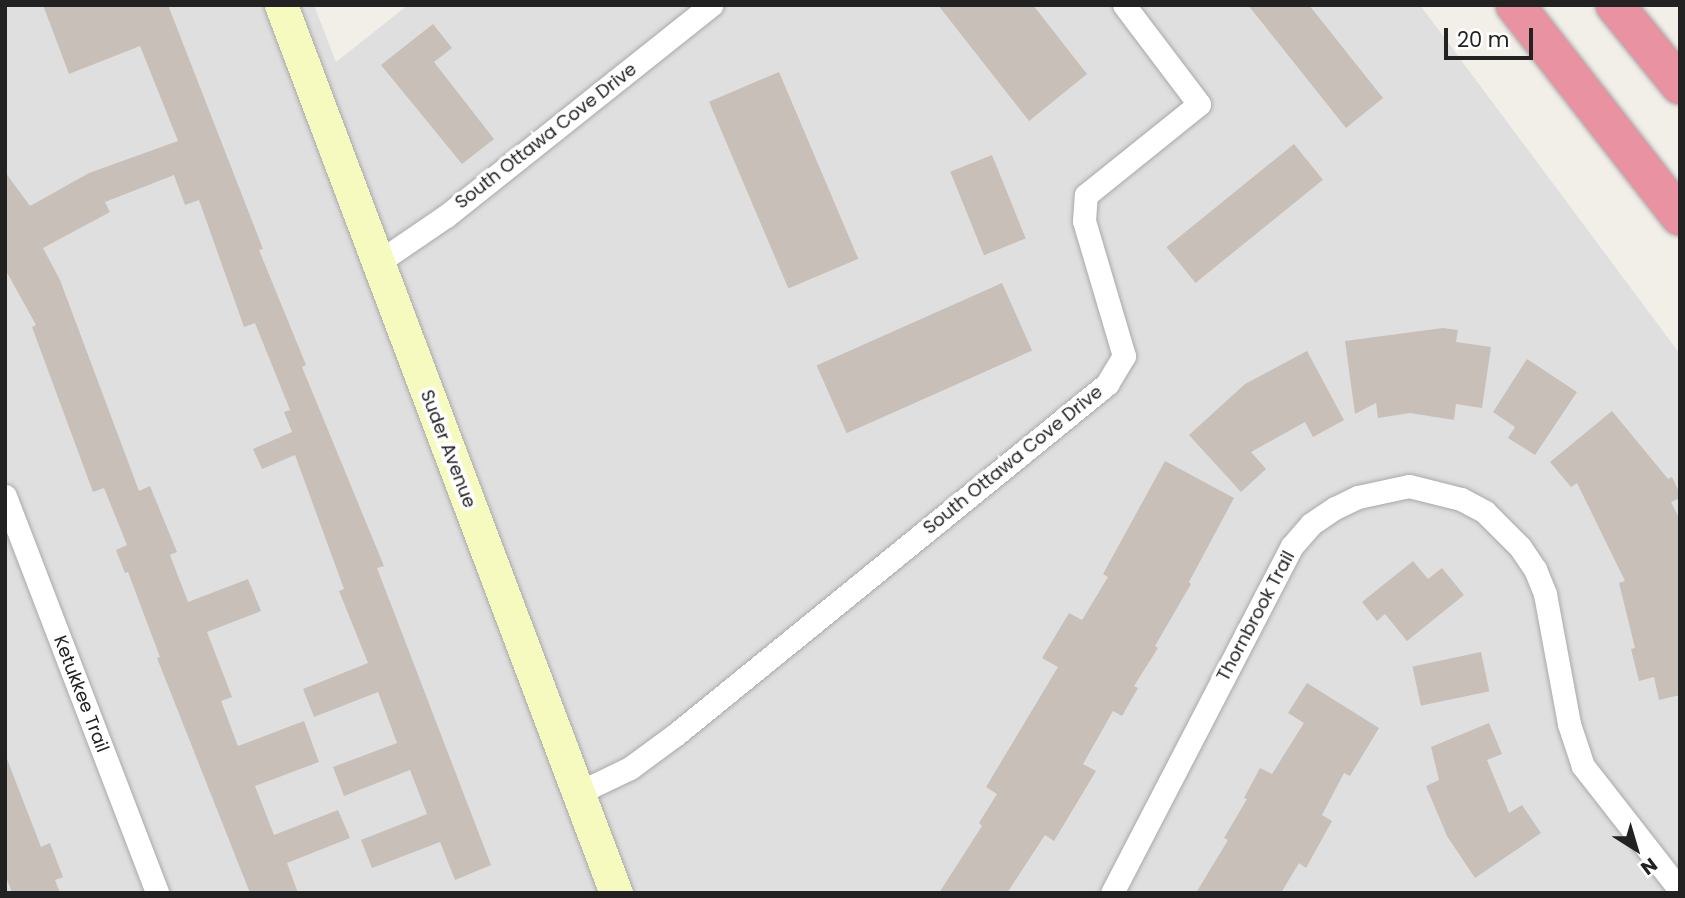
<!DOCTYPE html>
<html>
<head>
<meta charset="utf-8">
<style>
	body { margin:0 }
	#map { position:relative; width:1685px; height:898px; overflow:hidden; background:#f2efe9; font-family:Poppins,sans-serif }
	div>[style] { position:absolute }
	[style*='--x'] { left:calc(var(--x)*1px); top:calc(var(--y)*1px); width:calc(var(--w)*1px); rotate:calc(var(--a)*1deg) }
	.residential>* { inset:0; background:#e0dfdf }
	.building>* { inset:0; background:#c7bfb8; transform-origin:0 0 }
	.roads { filter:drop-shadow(0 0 2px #a9a9a9) drop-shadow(0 0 2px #a9a9a9) }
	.street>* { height:23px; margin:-11.5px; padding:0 11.5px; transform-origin:11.5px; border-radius:11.5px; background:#fff }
	.secondary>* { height:33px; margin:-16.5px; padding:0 16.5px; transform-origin:16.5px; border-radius:16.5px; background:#f7fabf }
	.highway>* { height:38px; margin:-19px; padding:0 19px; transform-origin:19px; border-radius:19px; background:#e892a2 }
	span { translate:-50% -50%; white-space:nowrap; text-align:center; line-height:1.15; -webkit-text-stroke:7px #fff; paint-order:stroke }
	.street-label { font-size:18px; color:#222 }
	.frame { position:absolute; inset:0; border:7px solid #222; pointer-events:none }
	.north { position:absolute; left:1601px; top:814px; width:70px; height:70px; -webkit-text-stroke:5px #fff; paint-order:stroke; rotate:143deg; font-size:19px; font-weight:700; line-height:28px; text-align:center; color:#222 }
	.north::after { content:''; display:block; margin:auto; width:24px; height:32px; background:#222; clip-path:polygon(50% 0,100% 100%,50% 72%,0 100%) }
	.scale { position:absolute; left:1444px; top:28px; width:89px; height:32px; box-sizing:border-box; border:4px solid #222; border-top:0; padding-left:9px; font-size:21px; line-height:24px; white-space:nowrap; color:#222; -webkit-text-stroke:5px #fff; paint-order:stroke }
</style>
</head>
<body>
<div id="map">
	<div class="residential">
		<div style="clip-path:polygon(5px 5px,314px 5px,336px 62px,408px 5px,1420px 5px,1680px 354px,1680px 893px,5px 893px)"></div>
	</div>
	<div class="building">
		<div style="clip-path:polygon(43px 5px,168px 5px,263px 249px,259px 250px,306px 365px,302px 367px,384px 566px,377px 568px,491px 865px,455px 880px,440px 842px,372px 868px,361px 840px,427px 814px,410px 770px,344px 796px,333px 767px,397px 743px,378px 692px,314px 717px,303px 689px,368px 663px,339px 591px,344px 589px,295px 455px,262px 469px,253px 449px,292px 432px,284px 412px,290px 410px,255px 323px,244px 327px,199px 200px,185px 205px,174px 175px,105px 202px,110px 212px,43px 248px,60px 280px,139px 491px,150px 486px,177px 552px,170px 555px,188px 602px,248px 579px,261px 611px,207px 632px,232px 697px,221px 701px,238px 746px,304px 721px,319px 762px,255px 786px,274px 835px,338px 810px,350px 838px,287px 863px,298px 893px,250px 893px,157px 658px,160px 657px,128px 572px,125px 573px,116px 550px,127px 545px,104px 488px,93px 492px,32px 327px,36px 325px,5px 269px,5px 172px,30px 206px,89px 173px,178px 141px,140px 46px,69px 74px)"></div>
		<div style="clip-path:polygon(938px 5px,1033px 5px,1087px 74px,1029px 121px)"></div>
		<div style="clip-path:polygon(1248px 5px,1309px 5px,1383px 98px,1346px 128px)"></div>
		<div style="clip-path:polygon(433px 24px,452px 48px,434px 62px,494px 139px,462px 164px,381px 65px)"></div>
		<div style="left:779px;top:72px;width:203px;height:76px;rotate:67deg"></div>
		<div style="left:1294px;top:144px;width:46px;height:164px;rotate:51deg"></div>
		<div style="left:992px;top:155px;width:90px;height:45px;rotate:68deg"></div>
		<div style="left:1002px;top:283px;width:74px;height:203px;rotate:66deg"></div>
		<div style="clip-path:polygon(1443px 328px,1458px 330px,1456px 342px,1491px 347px,1482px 408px,1456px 404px,1454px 420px,1410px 413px,1378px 418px,1376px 403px,1355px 414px,1345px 341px)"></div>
		<div style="clip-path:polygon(1307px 351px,1344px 420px,1313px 437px,1305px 422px,1251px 452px,1266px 469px,1241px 492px,1189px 435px,1245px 384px)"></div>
		<div style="clip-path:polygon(1527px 359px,1577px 392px,1535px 455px,1508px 438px,1515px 427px,1493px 412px)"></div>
		<div style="clip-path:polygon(1612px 411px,1668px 479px,1672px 477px,1680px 494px,1680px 498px,1671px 502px,1680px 520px,1680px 695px,1659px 700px,1654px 677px,1639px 681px,1631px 649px,1635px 648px,1619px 583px,1625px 581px,1577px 483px,1571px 487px,1550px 462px)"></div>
		<div style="clip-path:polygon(1165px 461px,1234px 498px,1189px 582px,1191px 584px,1155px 646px,1158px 648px,1134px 686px,1138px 688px,1122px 716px,1113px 711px,1083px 764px,1096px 771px,1054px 841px,1045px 835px,1007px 893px,939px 893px,982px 826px,979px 823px,997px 794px,986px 787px,1058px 667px,1042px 658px,1069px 613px,1082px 620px,1108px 577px,1103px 574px)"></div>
		<div style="clip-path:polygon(1413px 561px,1428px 579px,1442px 568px,1464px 595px,1407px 641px,1385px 614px,1377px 621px,1362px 602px)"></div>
		<div style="left:1481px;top:652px;width:40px;height:70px;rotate:78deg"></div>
		<div style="clip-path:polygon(1307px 683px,1379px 728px,1350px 776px,1344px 773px,1322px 815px,1332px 821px,1306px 868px,1299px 863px,1281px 893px,1196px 893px,1228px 840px,1224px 838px,1247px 799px,1244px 798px,1260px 768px,1272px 774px,1304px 723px,1288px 713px)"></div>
		<div style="clip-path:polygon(1489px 723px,1502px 754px,1487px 760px,1509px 813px,1522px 805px,1541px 833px,1475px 878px,1447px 836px,1426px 786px,1439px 780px,1431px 747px)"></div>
		<div style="clip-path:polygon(7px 759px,41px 847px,50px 843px,63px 877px,55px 880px,60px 893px,12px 893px,5px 874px)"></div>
	</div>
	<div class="roads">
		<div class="street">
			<div style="--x:377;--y:263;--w:83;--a:-34.3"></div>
			<div style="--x:446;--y:216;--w:339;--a:-38.5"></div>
			<div style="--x:5;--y:496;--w:425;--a:69"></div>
			<div style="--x:578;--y:793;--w:58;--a:-25.7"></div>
			<div style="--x:630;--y:768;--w:56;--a:-36.3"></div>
			<div style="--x:675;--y:735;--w:557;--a:-39.09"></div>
			<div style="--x:1107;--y:384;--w:33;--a:-59"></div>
			<div style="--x:1124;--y:356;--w:141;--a:-106.5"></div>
			<div style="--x:1084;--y:221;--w:26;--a:-86"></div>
			<div style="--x:1086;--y:195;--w:145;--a:-38.8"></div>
			<div style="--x:1199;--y:104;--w:124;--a:-127.1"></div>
			<div style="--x:1112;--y:893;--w:391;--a:-62.6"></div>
			<div style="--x:1292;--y:546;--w:29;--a:-49"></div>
			<div style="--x:1311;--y:524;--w:29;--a:-34"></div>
			<div style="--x:1335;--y:508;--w:25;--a:-26"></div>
			<div style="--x:1358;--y:497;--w:52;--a:-12.2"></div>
			<div style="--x:1409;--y:486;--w:54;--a:14"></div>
			<div style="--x:1461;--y:499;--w:27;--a:28"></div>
			<div style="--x:1485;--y:512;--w:49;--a:45"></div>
			<div style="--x:1520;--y:547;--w:27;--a:56"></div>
			<div style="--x:1535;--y:569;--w:27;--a:68"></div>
			<div style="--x:1545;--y:594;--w:132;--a:79.5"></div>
			<div style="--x:1569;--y:724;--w:44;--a:71.6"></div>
			<div style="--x:1583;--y:766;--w:157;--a:52"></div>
		</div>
		<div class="secondary">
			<div style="--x:281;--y:5;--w:949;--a:69.33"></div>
		</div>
		<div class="highway">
			<div style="--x:1515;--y:5;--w:268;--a:52"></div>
			<div style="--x:1615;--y:5;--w:103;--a:50.9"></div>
		</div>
	</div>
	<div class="street-label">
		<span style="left:546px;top:136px;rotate:-38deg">South Ottawa Cove Drive</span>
		<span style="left:448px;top:449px;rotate:69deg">Suder Avenue</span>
		<span style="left:1013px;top:460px;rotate:-39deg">South Ottawa Cove Drive</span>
		<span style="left:1256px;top:616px;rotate:-62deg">Thornbrook Trail</span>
		<span style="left:81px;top:694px;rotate:69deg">Ketukkee Trail</span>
	</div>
	<div class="frame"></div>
	<div class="north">N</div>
	<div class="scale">20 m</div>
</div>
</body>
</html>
